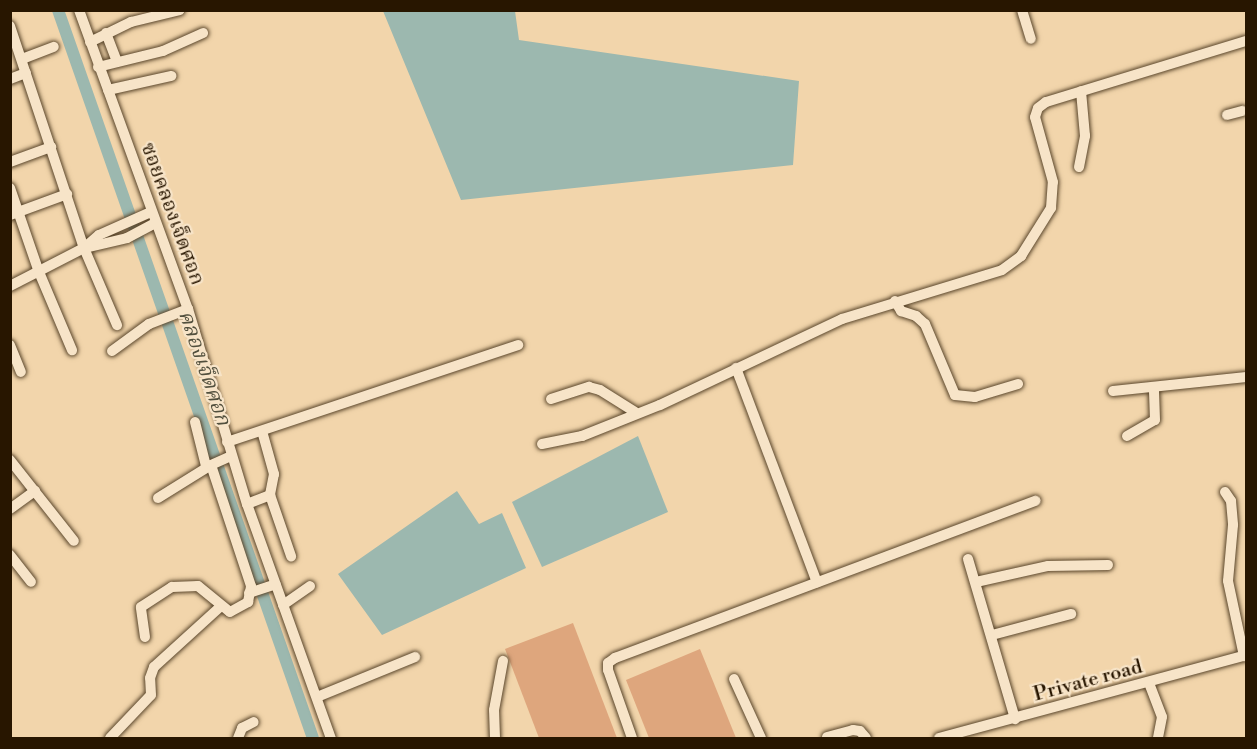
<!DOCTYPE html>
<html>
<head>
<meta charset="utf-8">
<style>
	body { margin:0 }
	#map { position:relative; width:1257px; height:749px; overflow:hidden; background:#f2d5ab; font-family:"Libre Bodoni","Noto Serif Thai",serif }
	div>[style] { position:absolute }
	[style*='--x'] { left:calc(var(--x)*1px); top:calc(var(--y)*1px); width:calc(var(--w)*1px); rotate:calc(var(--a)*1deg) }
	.water>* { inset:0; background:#9cb8af }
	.canal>* { height:12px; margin:-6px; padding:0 6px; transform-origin:6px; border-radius:6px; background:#9cb8af }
	.building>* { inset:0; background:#dea67d }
	.roads { filter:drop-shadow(0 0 2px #5a462b) drop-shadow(0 0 2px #5a462b) }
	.minor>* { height:10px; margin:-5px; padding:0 5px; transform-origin:5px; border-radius:5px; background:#f7e4c8 }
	span { translate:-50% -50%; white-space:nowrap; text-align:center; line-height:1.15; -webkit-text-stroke:4.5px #f7e4c8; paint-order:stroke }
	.street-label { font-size:20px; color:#281600 }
	.water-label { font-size:21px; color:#514f3d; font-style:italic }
	.frame { position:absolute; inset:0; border:12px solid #281600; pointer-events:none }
</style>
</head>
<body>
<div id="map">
	<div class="water">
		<div style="clip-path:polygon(383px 11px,515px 11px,519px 40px,799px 81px,793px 165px,461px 200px)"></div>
		<div style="clip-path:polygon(638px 436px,668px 512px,542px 567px,512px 502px)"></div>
		<div style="clip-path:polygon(457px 491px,479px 524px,502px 513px,526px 568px,382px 635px,338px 574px)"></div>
	</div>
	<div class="canal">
		<div style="--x:58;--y:10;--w:771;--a:70.7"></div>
	</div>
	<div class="building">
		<div style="clip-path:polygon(573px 623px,617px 738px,539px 738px,505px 649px)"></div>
		<div style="clip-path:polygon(700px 649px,736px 738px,649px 738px,626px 680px)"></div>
	</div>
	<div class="roads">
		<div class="minor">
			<div style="--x:79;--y:10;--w:318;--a:70"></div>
			<div style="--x:188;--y:309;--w:204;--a:73.2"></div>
			<div style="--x:247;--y:504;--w:249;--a:70.3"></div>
			<div style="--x:1022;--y:10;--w:30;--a:73"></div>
			<div style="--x:10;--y:26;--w:234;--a:71.6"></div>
			<div style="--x:84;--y:248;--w:84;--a:66.8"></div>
			<div style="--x:106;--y:33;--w:30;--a:69"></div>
			<div style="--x:90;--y:42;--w:46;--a:-26"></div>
			<div style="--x:131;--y:22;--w:50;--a:-13.8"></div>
			<div style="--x:22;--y:59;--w:34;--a:-21"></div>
			<div style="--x:98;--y:67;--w:67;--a:-13.8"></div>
			<div style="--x:163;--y:51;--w:44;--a:-24.2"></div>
			<div style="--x:10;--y:79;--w:17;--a:-21"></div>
			<div style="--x:108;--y:90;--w:65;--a:-12.5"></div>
			<div style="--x:1227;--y:115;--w:16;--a:-15"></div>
			<div style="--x:10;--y:162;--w:44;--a:-20.1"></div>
			<div style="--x:1079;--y:167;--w:32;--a:-79"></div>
			<div style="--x:1085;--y:136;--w:45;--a:-95.1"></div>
			<div style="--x:10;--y:188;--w:89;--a:71"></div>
			<div style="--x:39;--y:272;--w:85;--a:67.1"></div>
			<div style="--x:10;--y:215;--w:61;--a:-20.2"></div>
			<div style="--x:85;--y:248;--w:43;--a:-13.4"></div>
			<div style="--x:127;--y:238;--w:32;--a:-28"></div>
			<div style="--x:10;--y:286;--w:83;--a:-27.2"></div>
			<div style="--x:84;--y:248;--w:20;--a:-41"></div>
			<div style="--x:99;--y:235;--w:57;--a:-23.9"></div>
			<div style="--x:895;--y:301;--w:12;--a:59"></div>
			<div style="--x:901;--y:311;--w:16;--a:18"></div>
			<div style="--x:916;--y:316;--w:12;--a:42"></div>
			<div style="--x:925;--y:324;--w:77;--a:67.1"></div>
			<div style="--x:955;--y:395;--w:20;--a:6"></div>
			<div style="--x:975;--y:397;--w:45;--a:-16.8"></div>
			<div style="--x:10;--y:345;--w:29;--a:68"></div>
			<div style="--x:112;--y:351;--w:46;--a:-36.1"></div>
			<div style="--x:149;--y:324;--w:42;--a:-21"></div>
			<div style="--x:736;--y:368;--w:229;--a:69.3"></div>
			<div style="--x:1113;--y:391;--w:134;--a:-6"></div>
			<div style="--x:551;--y:399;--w:40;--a:-18"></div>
			<div style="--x:589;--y:387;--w:11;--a:15"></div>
			<div style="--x:600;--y:390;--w:41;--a:32.2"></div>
			<div style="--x:195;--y:422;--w:45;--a:76"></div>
			<div style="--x:262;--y:431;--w:45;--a:74.4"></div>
			<div style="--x:274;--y:474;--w:21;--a:101"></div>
			<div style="--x:1127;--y:436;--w:32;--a:-30"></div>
			<div style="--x:1155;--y:420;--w:32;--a:-92"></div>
			<div style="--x:227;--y:442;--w:307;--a:-18.4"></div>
			<div style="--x:542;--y:444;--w:41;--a:-11.3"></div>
			<div style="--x:582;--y:436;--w:84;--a:-21.7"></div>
			<div style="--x:660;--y:405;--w:201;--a:-25.3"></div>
			<div style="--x:842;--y:319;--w:167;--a:-17"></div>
			<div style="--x:1002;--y:270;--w:24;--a:-36"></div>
			<div style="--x:1021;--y:256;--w:57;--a:-58"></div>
			<div style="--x:1051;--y:208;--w:26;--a:-86"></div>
			<div style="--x:1053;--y:182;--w:67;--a:-105.5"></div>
			<div style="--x:1035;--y:117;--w:9;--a:-72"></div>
			<div style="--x:1038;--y:108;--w:10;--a:-37"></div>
			<div style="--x:1046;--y:102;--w:209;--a:-17"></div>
			<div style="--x:10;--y:460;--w:103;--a:51.7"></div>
			<div style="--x:1225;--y:492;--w:11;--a:56"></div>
			<div style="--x:1231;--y:501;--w:24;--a:85"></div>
			<div style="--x:1233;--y:525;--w:56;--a:95.1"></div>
			<div style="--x:1228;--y:581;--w:77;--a:78"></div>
			<div style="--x:158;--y:498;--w:62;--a:-31.9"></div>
			<div style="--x:247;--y:504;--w:25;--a:-21"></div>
			<div style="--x:270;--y:495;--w:65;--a:71"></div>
			<div style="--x:10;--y:509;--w:31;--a:-36"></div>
			<div style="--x:10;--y:555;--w:34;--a:52"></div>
			<div style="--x:968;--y:559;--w:167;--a:73.6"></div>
			<div style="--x:976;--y:582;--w:74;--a:-12.5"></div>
			<div style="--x:1048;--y:566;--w:60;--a:-1"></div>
			<div style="--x:249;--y:593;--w:28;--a:-18"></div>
			<div style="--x:283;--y:605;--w:33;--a:-35"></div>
			<div style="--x:992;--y:635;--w:82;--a:-14.9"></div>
			<div style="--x:145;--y:637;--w:30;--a:-98"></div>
			<div style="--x:141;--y:607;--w:37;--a:-33"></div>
			<div style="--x:172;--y:587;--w:26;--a:-2"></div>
			<div style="--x:198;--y:586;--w:41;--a:39.1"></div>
			<div style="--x:230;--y:612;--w:21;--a:-29"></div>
			<div style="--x:248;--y:602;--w:16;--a:-79"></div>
			<div style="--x:251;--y:586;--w:127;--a:-108.3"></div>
			<div style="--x:211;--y:465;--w:22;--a:-24"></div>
			<div style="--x:734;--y:679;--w:65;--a:65.4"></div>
			<div style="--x:1149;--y:683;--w:36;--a:69"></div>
			<div style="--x:1162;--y:717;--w:21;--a:101"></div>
			<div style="--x:317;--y:697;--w:106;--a:-22.2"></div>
			<div style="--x:827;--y:737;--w:27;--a:-15"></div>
			<div style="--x:853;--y:730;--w:7;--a:8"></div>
			<div style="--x:860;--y:731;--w:9;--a:49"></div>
			<div style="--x:110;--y:738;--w:59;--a:-46.4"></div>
			<div style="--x:151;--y:695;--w:17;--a:-93"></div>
			<div style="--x:150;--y:678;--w:12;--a:-70"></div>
			<div style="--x:154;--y:667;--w:89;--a:-42.3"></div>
			<div style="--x:238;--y:738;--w:11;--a:-68"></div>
			<div style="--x:242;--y:728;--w:13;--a:-27"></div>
			<div style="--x:495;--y:738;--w:28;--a:-92"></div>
			<div style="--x:494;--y:710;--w:50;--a:-79.6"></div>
			<div style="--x:632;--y:738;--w:72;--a:-109.4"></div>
			<div style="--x:608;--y:670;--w:7;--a:-90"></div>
			<div style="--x:608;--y:663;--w:9;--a:-36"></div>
			<div style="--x:615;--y:658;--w:449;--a:-20.5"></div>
			<div style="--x:939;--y:738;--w:318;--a:-15.1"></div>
		</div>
	</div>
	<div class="street-label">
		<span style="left:172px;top:214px;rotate:70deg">ซอยคลองเจ็ดศอก</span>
		<span style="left:1088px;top:681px;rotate:-15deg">Private road</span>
	</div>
	<div class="water-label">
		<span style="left:204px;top:368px;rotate:71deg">คลองเจ็ดศอก</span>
	</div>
	<div class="frame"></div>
</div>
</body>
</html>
